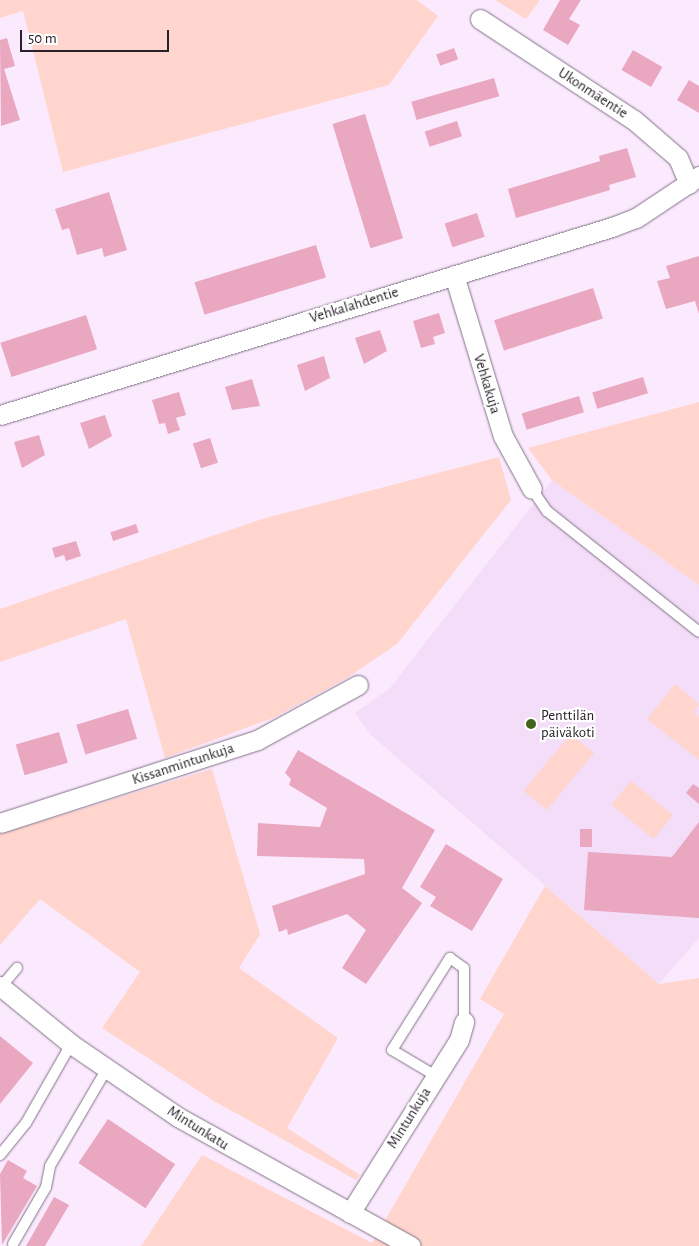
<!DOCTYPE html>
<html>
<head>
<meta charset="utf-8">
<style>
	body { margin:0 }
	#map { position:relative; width:699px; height:1246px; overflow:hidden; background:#fbeafe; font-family:"Alegreya Sans",sans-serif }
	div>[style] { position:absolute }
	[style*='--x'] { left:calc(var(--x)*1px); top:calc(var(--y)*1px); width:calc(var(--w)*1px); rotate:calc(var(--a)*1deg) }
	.built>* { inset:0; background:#f3ddf8 }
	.green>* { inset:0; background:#ffd5ce; transform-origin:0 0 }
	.building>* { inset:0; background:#e9a7c0; transform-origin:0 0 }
	.roads { filter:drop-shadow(0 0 1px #817385) drop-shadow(0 0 1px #817385) }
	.lane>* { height:10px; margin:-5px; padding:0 5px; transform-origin:5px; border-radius:5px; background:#fff }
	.street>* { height:19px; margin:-9.5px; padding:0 9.5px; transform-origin:9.5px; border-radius:9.5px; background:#fff }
	.dots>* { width:14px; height:14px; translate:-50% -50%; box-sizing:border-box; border:2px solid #fff; border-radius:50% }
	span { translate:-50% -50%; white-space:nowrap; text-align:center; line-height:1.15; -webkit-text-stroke:4.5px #fff; paint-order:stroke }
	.street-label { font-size:15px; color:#272128 }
	.poi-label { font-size:15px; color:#272128 }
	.left { translate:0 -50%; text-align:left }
	.scale { position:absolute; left:20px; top:30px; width:149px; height:22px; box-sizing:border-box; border:2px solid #272128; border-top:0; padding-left:6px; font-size:15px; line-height:18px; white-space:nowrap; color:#272128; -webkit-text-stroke:4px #fff; paint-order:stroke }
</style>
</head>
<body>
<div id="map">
	<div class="built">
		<div style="clip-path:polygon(552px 480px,699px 585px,699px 938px,659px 984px,371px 735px,355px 713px,390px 688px)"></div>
	</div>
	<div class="green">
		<div style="clip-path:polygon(0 0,417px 0,438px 16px,389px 85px,63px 172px,23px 11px,0 18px)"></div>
		<div style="clip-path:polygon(495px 0,540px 0,526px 19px)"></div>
		<div style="clip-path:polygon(699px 402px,699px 585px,552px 480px,528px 448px)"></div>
		<div style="clip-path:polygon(499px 457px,511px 500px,397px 644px,347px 678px,273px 718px,165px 758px,126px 619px,0 662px,0 609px,262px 519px)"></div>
		<div style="clip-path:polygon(675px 684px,699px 704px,694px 713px,699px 717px,699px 760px,647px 719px)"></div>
		<div style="left:571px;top:734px;width:30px;height:74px;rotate:40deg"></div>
		<div style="clip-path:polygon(212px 769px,260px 934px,239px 968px,338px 1038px,287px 1128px,360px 1175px,356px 1180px,214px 1101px,102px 1028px,140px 972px,40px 899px,0 945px,0 834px)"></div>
		<div style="left:631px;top:781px;width:54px;height:31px;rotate:39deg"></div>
		<div style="clip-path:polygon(545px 886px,659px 984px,699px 978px,699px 1246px,141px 1246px,202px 1155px,372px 1243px,504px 1014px,480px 999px)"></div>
	</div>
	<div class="building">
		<div style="clip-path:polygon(560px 0,581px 0,569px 19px,580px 25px,568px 45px,543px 30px)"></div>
		<div style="clip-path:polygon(7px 38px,15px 66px,4px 69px,20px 120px,1px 126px,0 40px)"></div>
		<div style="left:454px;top:48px;width:12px;height:19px;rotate:70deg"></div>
		<div style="left:633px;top:50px;width:34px;height:23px;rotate:30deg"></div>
		<div style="left:494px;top:78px;width:19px;height:86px;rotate:74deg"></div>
		<div style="clip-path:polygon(689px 80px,699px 86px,699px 113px,677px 100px)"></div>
		<div style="left:365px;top:114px;width:130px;height:34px;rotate:73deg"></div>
		<div style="left:457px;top:121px;width:16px;height:34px;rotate:72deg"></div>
		<div style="clip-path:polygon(627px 148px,636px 177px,609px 185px,610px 190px,516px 218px,508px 189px,600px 161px,599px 156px)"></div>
		<div style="clip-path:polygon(109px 192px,127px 250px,104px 257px,102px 248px,77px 255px,69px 228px,62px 230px,55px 209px)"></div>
		<div style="left:477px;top:213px;width:25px;height:34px;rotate:72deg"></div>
		<div style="left:316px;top:245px;width:34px;height:127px;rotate:73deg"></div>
		<div style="clip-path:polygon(699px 256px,699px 314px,695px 301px,666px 309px,657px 281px,670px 278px,666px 266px)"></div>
		<div style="left:593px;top:288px;width:32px;height:104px;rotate:72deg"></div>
		<div style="clip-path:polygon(439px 313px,445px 333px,433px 337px,435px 344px,421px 348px,413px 321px)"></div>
		<div style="left:86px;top:315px;width:36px;height:90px;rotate:72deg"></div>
		<div style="clip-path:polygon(380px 330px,387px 351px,364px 364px,355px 338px)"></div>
		<div style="clip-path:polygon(324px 356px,330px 378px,305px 391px,297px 365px)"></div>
		<div style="left:643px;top:377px;width:17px;height:53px;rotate:73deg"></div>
		<div style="clip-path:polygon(252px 379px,260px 406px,232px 410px,225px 387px)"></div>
		<div style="clip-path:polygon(179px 392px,186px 415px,176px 418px,180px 430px,168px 434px,165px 423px,159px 424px,152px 400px)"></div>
		<div style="left:579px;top:396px;width:17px;height:60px;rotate:73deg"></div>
		<div style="clip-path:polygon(105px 415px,112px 436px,89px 449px,80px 423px)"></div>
		<div style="clip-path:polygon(39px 435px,45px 455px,22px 468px,14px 442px)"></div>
		<div style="left:210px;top:438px;width:26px;height:18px;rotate:72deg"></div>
		<div style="left:136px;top:524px;width:9px;height:27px;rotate:72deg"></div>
		<div style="clip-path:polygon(76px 541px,81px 556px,66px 561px,64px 555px,55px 558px,52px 548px)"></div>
		<div style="left:128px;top:709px;width:31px;height:54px;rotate:73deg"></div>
		<div style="left:59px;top:732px;width:32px;height:45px;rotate:74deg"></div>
		<div style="clip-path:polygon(298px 750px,435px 830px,402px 888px,422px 903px,366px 984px,342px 968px,366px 930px,347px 914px,288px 935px,287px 929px,279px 932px,272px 906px,365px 874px,364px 859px,257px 856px,258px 823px,320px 827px,327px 808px,289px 785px,291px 779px,285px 773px)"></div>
		<div style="clip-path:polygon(693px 784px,699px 788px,699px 804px,686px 793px)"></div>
		<div style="clip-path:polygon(699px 822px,699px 918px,584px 910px,588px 852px,672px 857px)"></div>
		<div style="left:580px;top:829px;width:12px;height:18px"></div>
		<div style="clip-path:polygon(446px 844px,503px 879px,472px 931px,430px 906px,436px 897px,420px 887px)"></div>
		<div style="clip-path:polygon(0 1036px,33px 1063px,0 1104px)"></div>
		<div style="left:108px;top:1119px;width:81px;height:53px;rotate:34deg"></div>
		<div style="clip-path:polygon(8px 1160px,27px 1171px,23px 1178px,37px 1186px,2px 1245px,0 1174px)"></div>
		<div style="clip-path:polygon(54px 1197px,69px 1205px,45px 1246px,26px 1246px)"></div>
	</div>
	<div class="roads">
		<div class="lane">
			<div style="--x:532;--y:489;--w:27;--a:56"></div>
			<div style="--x:547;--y:511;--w:194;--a:38.5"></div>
			<div style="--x:1;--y:987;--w:25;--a:-50"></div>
			<div style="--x:436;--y:1076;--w:51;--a:-149.4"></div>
			<div style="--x:392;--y:1050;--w:109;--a:-57.8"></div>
			<div style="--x:450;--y:958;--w:17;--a:36"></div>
			<div style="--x:464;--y:968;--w:54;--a:90"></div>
			<div style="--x:0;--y:1155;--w:41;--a:-50.9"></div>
			<div style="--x:26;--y:1123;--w:91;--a:-60.3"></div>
			<div style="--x:13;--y:1244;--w:66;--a:-59.9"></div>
			<div style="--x:46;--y:1187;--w:21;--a:-79"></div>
			<div style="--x:50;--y:1166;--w:111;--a:-59.7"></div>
		</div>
		<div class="street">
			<div style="--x:480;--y:19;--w:184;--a:33.3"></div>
			<div style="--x:634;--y:120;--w:58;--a:40.8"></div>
			<div style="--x:678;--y:158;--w:28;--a:67"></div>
			<div style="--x:454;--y:275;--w:168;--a:73.1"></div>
			<div style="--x:503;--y:436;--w:60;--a:61.3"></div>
			<div style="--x:0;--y:415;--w:640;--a:-17.08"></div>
			<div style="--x:612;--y:227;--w:26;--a:-21"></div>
			<div style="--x:636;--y:218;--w:76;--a:-33.7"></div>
			<div style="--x:0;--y:823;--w:270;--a:-17.9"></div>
			<div style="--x:257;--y:740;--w:115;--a:-28.6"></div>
			<div style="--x:0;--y:986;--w:92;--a:39.2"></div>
			<div style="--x:71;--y:1044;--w:130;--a:34.3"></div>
			<div style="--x:178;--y:1117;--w:266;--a:29"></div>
			<div style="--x:350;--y:1213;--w:204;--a:-57.8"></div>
			<div style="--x:459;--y:1040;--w:19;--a:-74"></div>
		</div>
	</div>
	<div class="dots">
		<div style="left:531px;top:724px;background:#41631b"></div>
	</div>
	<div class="street-label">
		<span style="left:593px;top:93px;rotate:33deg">Ukonmäentie</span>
		<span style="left:354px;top:305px;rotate:-17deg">Vehkalahdentie</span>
		<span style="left:487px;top:384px;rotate:73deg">Vehkakuja</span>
		<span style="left:183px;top:764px;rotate:-18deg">Kissanmintunkuja</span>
		<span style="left:409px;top:1118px;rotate:-58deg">Mintunkuja</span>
		<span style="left:198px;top:1128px;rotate:32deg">Mintunkatu</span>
	</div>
	<div class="poi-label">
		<span class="left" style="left:541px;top:724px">Penttilän<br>päiväkoti</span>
	</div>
	<div class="scale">50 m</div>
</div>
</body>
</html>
